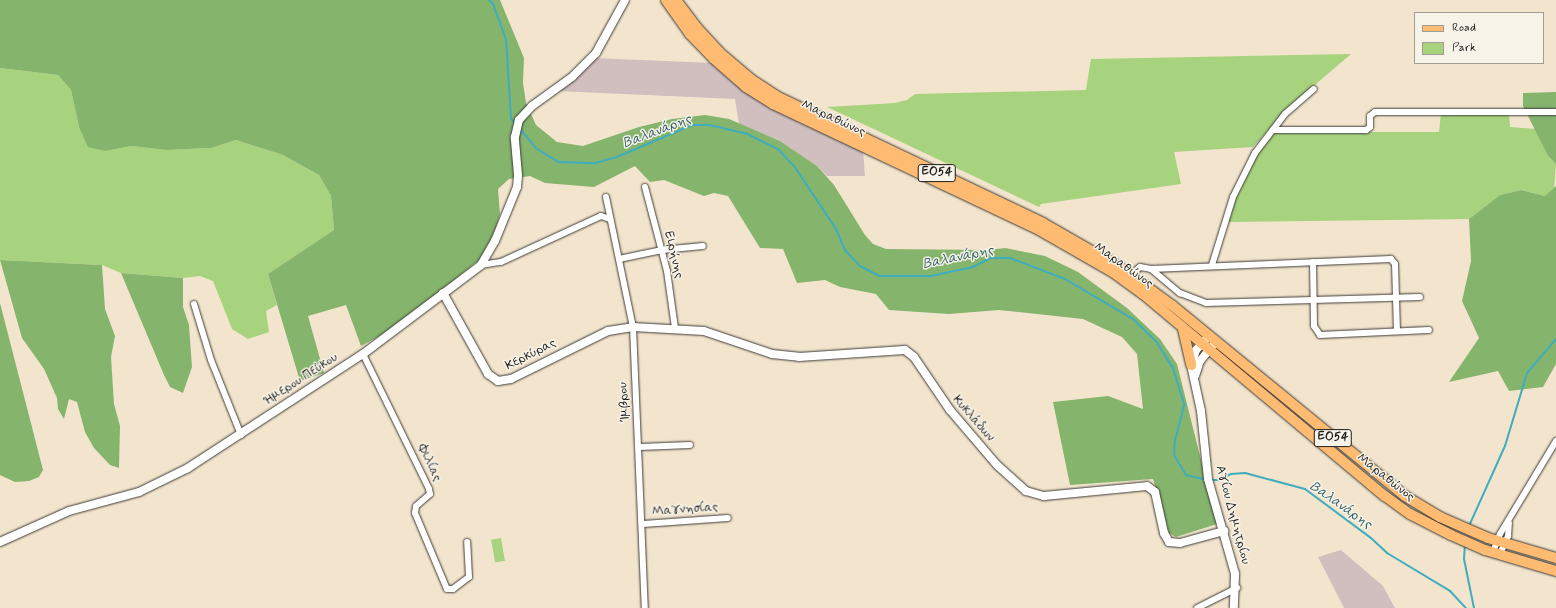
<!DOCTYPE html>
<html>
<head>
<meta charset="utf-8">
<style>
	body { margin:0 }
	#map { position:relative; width:1556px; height:608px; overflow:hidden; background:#f3e5cd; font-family:Mynerve,sans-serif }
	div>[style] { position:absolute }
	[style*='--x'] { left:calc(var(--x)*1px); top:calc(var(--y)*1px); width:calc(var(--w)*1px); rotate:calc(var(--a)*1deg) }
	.industrial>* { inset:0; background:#d1bfbf }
	.green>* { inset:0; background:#a7d27e; transform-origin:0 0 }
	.forest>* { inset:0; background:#85b46d }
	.stream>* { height:2px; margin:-1px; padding:0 1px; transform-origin:1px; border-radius:1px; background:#3fadbd }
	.roads { filter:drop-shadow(0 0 1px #3c3a37) drop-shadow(0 0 1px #3c3a37) }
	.minor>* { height:6px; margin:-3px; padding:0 3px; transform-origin:3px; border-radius:3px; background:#fff }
	.tertiary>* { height:8px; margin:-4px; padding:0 4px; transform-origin:4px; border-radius:4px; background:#fff }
	.primary>* { height:10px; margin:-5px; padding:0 5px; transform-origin:5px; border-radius:5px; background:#febb71 }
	span { translate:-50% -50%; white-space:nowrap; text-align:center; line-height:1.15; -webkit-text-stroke:3px #f7f3e8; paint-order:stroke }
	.shield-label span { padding:1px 3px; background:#f7f3e8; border:1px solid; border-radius:3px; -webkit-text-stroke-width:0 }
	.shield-label { font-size:12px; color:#1c1c1c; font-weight:700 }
	.street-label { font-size:13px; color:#1c1c1c }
	.water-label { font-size:14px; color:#2c5d64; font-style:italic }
	.legend { position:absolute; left:1414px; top:12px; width:130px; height:52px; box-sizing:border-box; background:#f7f3e8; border:1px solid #9f9d96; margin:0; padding:5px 7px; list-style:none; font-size:12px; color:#1c1c1c }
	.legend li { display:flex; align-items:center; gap:8px; height:20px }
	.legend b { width:20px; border:1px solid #9f9d96 }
</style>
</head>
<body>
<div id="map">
	<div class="industrial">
		<div style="clip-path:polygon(593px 58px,714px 63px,863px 150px,865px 176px,827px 176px,817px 166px,780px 141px,739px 124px,735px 99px,556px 91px)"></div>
		<div style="clip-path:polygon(1341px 550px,1383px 586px,1395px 608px,1344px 608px,1318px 557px)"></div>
	</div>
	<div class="green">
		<div style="clip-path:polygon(1351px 54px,1287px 109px,1253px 147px,1174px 152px,1181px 184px,1041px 204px,1039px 207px,827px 107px,895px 103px,907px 100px,915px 94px,1086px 90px,1091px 59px)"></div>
		<div style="clip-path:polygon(0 68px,58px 75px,71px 90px,79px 127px,105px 151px,132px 146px,166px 150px,211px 148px,236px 140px,283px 155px,319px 175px,331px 196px,334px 230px,268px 274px,277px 305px,266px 311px,269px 332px,248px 339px,232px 329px,213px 281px,200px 276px,183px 278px,121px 273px,102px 265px,0 260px)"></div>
		<div style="clip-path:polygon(1441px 113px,1509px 113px,1510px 127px,1535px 129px,1548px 156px,1556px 164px,1554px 190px,1545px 196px,1521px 190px,1500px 195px,1469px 219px,1227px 222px,1233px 200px,1256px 154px,1274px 132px,1439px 132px)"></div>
		<div style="left:501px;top:538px;width:23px;height:10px;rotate:80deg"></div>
	</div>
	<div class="forest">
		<div style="clip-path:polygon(0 0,500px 0,524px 58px,523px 83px,526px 103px,536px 125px,557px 142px,583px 146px,639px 127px,672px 119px,705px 115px,729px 119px,780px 141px,817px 166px,834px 185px,865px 235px,873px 244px,886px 249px,989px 250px,1005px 248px,1045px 256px,1078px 272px,1127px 308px,1160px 339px,1177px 364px,1217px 524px,1176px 537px,1169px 533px,1153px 479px,1070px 485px,1053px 402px,1108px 396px,1143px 409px,1137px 354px,1122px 337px,1083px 319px,999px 310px,949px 314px,889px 310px,876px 294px,840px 287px,825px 280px,797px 283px,783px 249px,760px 248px,728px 196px,714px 193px,704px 196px,664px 180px,650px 182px,635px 166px,594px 187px,545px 183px,530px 176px,509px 179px,498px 189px,500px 214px,493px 237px,480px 259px,396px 327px,361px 346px,346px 305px,308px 316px,324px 373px,300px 381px,268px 274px,334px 230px,331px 196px,319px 175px,283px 155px,236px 140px,211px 148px,166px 150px,132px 146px,105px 151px,88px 147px,79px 127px,71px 90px,58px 75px,0 68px)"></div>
		<div style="clip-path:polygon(1556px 92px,1556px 164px,1548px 156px,1523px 106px,1523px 93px)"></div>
		<div style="clip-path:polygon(1556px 186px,1556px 364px,1543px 387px,1509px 391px,1498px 371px,1449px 382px,1479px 338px,1462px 301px,1471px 261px,1469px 219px,1500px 195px,1521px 190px,1545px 196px)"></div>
		<div style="clip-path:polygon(0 260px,102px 265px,105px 309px,115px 336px,111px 357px,114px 404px,120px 426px,119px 468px,110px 465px,94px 448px,85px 432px,77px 402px,69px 399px,64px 419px,58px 409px,57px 398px,44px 369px,22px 338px)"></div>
		<div style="clip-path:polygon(121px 273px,183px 278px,183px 307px,189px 325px,192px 367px,183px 393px,170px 387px,164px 375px)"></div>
		<div style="clip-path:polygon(0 303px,43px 470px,39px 477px,29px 481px,15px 482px,0 475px)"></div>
	</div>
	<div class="stream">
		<div style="--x:489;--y:0;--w:6;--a:45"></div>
		<div style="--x:493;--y:4;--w:37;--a:70"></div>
		<div style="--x:506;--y:39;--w:80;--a:86.4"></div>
		<div style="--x:511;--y:119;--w:7;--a:45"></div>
		<div style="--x:520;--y:129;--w:26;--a:50"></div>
		<div style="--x:537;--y:149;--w:26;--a:31"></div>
		<div style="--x:559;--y:162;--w:36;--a:2"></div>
		<div style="--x:595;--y:163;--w:23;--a:-15"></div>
		<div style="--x:617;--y:157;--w:82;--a:-23.1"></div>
		<div style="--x:692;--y:125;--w:17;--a:0"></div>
		<div style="--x:709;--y:125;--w:39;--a:13"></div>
		<div style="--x:747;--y:134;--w:34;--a:26"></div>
		<div style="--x:778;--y:149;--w:23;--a:47"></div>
		<div style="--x:794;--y:166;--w:76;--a:56.3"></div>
		<div style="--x:836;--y:229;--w:23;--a:67"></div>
		<div style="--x:845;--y:250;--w:22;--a:47"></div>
		<div style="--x:860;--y:266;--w:22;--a:27"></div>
		<div style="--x:880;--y:276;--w:51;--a:0"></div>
		<div style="--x:931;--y:276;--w:43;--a:-12.1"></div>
		<div style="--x:973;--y:267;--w:20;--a:-27"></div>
		<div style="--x:991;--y:258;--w:19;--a:0"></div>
		<div style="--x:1010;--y:258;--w:59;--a:20.9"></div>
		<div style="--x:1065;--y:279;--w:79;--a:30.5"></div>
		<div style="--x:1133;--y:319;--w:32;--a:44"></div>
		<div style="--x:1156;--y:341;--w:32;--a:58"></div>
		<div style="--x:1173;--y:368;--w:39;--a:73"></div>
		<div style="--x:1184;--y:405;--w:36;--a:104"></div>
		<div style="--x:1175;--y:440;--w:15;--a:94"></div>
		<div style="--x:1174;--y:455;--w:23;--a:59"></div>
		<div style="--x:1186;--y:475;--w:22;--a:13"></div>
		<div style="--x:1211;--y:480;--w:8;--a:0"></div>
		<div style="--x:1219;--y:480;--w:13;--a:-27"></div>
		<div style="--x:1231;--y:474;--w:14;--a:-4"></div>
		<div style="--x:1245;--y:473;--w:62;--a:14.9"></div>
		<div style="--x:1305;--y:489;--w:82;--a:36.6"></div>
		<div style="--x:1371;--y:538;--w:22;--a:43"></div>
		<div style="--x:1387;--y:553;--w:74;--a:31.1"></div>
		<div style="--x:1450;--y:591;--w:23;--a:47"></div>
		<div style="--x:1469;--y:526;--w:88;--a:-65.8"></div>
		<div style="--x:1505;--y:446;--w:76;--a:-73.2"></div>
		<div style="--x:1527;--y:373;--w:45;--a:-49.5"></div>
		<div style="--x:1465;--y:544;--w:15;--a:94"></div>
		<div style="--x:1464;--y:559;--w:50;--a:78.5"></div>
	</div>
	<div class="roads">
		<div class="minor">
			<div style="--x:1273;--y:130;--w:93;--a:0"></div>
			<div style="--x:1366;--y:130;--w:5;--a:-37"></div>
			<div style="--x:1370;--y:127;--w:11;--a:-90"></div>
			<div style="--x:1370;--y:116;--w:6;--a:-39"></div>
			<div style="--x:1375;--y:112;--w:181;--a:0"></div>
			<div style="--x:645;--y:187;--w:87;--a:75.3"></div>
			<div style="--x:667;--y:271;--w:58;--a:82"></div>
			<div style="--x:606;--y:197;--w:133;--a:78.3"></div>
			<div style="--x:633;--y:327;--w:281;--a:87.6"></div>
			<div style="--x:619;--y:259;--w:44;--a:-11.8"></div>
			<div style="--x:662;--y:250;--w:41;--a:-5.6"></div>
			<div style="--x:1313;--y:262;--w:64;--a:89.1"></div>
			<div style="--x:1314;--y:326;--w:11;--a:56"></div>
			<div style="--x:1320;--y:335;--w:109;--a:-2.6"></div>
			<div style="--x:481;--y:265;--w:20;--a:-9"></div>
			<div style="--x:501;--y:262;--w:110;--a:-24.7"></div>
			<div style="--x:601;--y:216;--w:9;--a:18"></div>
			<div style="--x:1212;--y:265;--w:71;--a:-72.8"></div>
			<div style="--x:1233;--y:197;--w:49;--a:-63.4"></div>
			<div style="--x:1255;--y:153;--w:49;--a:-52.4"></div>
			<div style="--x:1285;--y:114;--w:38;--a:-41"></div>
			<div style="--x:1151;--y:269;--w:38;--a:40"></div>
			<div style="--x:1180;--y:293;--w:28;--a:21"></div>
			<div style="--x:1206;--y:303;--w:214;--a:-1.6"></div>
			<div style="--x:1131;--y:275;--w:12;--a:-42"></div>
			<div style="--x:1140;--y:267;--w:11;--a:10"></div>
			<div style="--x:1151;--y:269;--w:240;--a:-2.4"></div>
			<div style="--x:1391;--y:259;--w:6;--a:51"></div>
			<div style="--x:1395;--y:264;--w:67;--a:88.3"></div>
			<div style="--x:194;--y:304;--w:59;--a:73.1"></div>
			<div style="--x:211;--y:360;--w:81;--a:68.2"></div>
			<div style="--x:363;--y:354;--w:150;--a:63.9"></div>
			<div style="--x:429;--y:489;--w:5;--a:79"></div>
			<div style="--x:430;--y:494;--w:18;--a:139"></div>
			<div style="--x:416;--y:506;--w:7;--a:98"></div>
			<div style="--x:415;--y:513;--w:82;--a:67.2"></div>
			<div style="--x:447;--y:589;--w:6;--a:0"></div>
			<div style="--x:453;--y:589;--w:20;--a:-37"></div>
			<div style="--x:469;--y:577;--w:35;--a:-93"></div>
			<div style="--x:640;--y:447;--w:50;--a:-2.3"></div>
			<div style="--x:643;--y:524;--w:85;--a:-4"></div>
			<div style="--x:1493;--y:552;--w:19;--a:-69"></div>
			<div style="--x:1500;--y:534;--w:109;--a:-58.9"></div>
			<div style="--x:1500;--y:554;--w:20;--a:-66"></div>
			<div style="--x:1508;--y:536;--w:13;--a:-86"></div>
			<div style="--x:1197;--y:608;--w:45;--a:-26.6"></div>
		</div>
		<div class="tertiary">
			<div style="--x:443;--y:293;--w:93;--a:60.9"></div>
			<div style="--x:488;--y:374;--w:12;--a:35"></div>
			<div style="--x:498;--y:381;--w:13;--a:-9"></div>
			<div style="--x:511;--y:379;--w:108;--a:-26.3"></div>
			<div style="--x:608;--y:331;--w:25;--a:-9"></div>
			<div style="--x:633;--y:327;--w:71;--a:3.2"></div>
			<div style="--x:704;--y:331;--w:72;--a:18.7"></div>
			<div style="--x:772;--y:354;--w:27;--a:6"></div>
			<div style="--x:799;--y:357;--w:106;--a:-3.8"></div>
			<div style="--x:905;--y:350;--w:11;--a:38"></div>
			<div style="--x:914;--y:357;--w:64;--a:55.8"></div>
			<div style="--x:950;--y:410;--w:72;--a:49.5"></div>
			<div style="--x:997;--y:465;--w:39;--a:42"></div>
			<div style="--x:1026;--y:491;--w:19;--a:16"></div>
			<div style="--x:1044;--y:496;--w:103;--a:-5.5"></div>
			<div style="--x:1147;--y:486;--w:10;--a:37"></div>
			<div style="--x:1155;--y:492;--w:42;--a:77.6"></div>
			<div style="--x:1164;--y:533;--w:10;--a:61"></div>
			<div style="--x:1169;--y:542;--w:11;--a:5"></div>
			<div style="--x:1180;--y:543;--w:46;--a:-15.3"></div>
			<div style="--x:1206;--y:339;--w:15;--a:132"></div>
			<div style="--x:1196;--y:350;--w:16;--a:108"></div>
			<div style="--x:1191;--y:365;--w:47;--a:77.7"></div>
			<div style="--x:1201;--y:411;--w:68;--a:84.1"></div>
			<div style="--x:1208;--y:479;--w:99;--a:74.1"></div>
			<div style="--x:1235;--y:574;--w:34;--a:92"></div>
			<div style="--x:1195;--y:376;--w:16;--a:-72"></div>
			<div style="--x:1200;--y:361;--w:21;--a:-51"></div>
			<div style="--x:0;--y:542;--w:76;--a:-24.2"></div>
			<div style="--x:69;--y:511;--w:73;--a:-15.2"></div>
			<div style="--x:139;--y:492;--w:55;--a:-26.1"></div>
			<div style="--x:188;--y:468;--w:209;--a:-33.1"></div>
			<div style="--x:363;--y:354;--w:148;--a:-37"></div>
			<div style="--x:481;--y:265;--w:28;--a:-60"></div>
			<div style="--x:495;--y:241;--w:58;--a:-67.8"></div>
			<div style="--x:517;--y:187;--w:12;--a:-85"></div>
			<div style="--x:518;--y:175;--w:38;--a:-95"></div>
			<div style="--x:515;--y:137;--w:17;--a:-77"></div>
			<div style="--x:519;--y:120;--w:19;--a:-47"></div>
			<div style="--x:532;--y:106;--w:49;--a:-35.9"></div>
			<div style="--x:572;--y:77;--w:34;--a:-45"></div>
			<div style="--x:596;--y:53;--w:60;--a:-61.3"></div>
		</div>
		<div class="primary">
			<div style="--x:666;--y:0;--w:42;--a:54.8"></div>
			<div style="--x:690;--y:34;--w:33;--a:46"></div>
			<div style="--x:713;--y:58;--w:44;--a:41.3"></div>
			<div style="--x:746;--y:87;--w:32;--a:32"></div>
			<div style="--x:773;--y:104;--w:294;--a:25.3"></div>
			<div style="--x:1039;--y:230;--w:86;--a:29.8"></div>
			<div style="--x:1114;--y:273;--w:36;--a:36"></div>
			<div style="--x:1143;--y:294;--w:315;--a:39.9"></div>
			<div style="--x:1385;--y:496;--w:31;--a:36"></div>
			<div style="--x:1410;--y:514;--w:46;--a:27.1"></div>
			<div style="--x:1451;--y:535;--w:37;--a:24"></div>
			<div style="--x:1485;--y:550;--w:74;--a:16.5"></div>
			<div style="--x:676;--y:0;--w:35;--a:53"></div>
			<div style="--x:697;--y:28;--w:33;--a:47"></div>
			<div style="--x:719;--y:52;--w:43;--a:40.3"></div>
			<div style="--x:752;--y:80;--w:31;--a:33"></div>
			<div style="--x:778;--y:97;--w:293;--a:25.4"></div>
			<div style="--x:1043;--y:223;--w:86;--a:29.8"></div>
			<div style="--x:1118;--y:266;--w:68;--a:36"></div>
			<div style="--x:1173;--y:306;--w:300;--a:39.3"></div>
			<div style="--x:1405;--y:496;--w:41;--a:31"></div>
			<div style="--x:1440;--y:517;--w:52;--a:23.6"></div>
			<div style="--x:1488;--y:538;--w:71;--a:16.4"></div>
			<div style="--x:1183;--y:329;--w:37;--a:77"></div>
		</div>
	</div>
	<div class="shield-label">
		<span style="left:937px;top:173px">ΕΟ54</span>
		<span style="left:1333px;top:438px">ΕΟ54</span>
	</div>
	<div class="street-label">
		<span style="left:833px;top:119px;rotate:25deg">Μαραθώνος</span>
		<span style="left:673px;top:255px;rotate:77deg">Ειρήνης</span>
		<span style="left:1123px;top:266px;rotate:35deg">Μαραθώνος</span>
		<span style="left:531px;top:355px;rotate:-27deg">Κερκύρας</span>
		<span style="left:301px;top:380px;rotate:-33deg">Ήμερου Πεύκου</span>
		<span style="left:625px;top:402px;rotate:-94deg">Ίμβρου</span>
		<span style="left:973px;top:419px;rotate:49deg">Κυκλάδων</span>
		<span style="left:429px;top:463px;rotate:65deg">Φιλίας</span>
		<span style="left:1385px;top:478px;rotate:38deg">Μαραθώνος</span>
		<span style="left:685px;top:510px;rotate:-4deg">Μαγνησίας</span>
		<span style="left:1232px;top:515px;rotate:75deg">Αγίου Δημητρίου</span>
	</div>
	<div class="water-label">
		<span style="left:657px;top:131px;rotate:-21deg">Βαλανάρης</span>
		<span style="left:958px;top:257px;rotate:-12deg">Βαλανάρης</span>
		<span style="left:1341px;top:505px;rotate:35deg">Βαλανάρης</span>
	</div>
	<ul class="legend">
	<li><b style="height:5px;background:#febb71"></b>Road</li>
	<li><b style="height:11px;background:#a7d27e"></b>Park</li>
	</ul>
</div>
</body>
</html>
